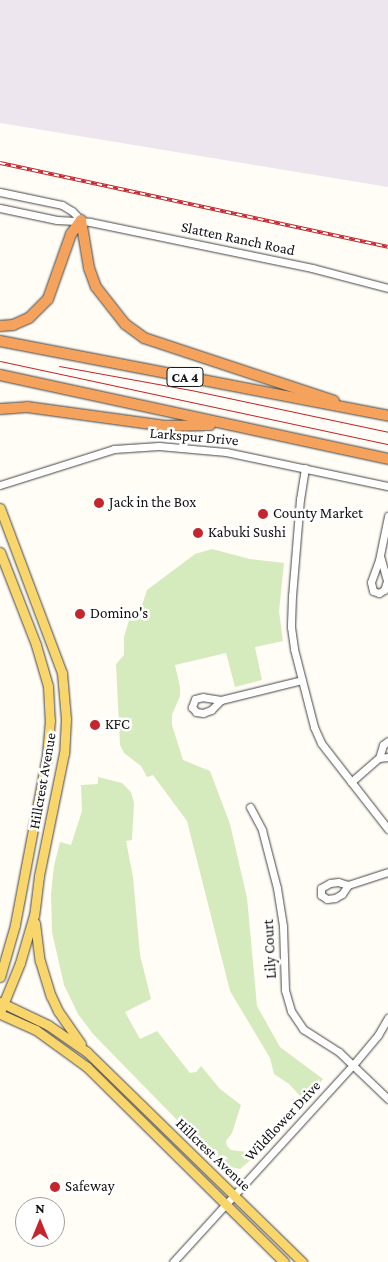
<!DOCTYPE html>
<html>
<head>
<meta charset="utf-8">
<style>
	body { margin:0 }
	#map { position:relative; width:388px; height:1262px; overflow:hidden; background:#fffdf5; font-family:"Crimson Pro",serif }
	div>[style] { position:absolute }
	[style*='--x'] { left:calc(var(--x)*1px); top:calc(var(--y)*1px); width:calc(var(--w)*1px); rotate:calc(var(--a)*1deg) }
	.industrial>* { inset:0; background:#eee6ef }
	.green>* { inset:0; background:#d5ebbd }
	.roads { filter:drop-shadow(0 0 1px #444) drop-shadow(0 0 1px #444) }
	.minor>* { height:7px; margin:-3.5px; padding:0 3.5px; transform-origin:3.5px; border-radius:3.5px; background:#fff }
	.major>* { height:9px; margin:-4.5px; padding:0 4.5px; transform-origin:4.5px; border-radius:4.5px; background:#f9d66b }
	.highway>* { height:10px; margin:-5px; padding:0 5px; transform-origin:5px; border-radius:5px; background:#f5a25d }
	.tram>* { height:1px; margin:-0.5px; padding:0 0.5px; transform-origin:0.5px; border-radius:0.5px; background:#c4262e }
	.rail>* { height:4px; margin-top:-2px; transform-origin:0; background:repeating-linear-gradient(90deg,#fff 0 5.5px,#c4262e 0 11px); box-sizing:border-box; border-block:1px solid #c4262e }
	.dots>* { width:14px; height:14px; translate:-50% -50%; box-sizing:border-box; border:2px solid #fff; border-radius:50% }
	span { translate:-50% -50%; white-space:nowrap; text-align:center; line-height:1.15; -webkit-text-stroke:5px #fff; paint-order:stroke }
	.shield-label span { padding:1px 4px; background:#fff; border:1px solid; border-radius:4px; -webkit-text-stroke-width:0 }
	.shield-label { font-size:14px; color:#111; font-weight:700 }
	.street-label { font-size:15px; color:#111 }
	.poi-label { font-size:15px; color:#111 }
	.left { translate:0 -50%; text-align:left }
	.north { position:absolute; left:15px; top:1197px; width:50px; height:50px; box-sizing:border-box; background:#fff; border:1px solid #a0a0a0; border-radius:50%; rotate:0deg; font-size:14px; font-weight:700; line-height:20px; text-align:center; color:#111 }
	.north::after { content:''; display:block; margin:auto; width:18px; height:22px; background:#c4262e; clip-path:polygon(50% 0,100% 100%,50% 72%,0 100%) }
</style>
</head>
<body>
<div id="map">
	<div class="industrial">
		<div style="clip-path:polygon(0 0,388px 0,388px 187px,0 123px)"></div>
	</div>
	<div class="green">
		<div style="clip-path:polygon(212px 549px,250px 559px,284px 563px,279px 611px,283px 641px,255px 647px,262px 680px,235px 687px,226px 653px,175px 665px,180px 687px,180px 696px,172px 715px,172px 725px,183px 760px,210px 771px,230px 824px,247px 898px,257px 1006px,280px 1047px,323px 1079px,305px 1101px,289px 1084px,274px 1074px,270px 1058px,230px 991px,187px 821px,153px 775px,147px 777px,141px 766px,124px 753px,120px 745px,116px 664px,124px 655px,124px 637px,129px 620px,140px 611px,147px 590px,195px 554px)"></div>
		<div style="clip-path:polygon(98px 777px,122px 783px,131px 792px,134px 803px,132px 840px,126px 841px,133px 877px,140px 955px,151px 999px,125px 1012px,140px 1039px,157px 1031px,190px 1073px,196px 1072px,201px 1066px,220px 1089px,241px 1105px,232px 1133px,226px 1141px,227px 1146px,231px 1150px,247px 1152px,253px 1155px,253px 1158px,240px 1169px,222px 1165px,218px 1162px,93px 1034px,78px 1014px,64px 985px,52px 932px,51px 894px,54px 866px,60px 842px,71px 845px,82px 811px,81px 785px,98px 784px)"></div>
	</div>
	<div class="roads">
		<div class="minor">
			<div style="--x:0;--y:192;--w:63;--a:11.8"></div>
			<div style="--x:62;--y:205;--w:12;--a:31"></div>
			<div style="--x:72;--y:211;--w:13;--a:45"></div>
			<div style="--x:0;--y:208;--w:58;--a:11.9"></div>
			<div style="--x:57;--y:220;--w:33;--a:3"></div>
			<div style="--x:90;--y:222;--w:227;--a:11.7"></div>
			<div style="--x:312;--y:268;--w:79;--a:14.7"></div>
			<div style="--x:305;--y:468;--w:31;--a:99"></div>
			<div style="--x:300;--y:499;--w:97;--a:94.7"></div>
			<div style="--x:292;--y:596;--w:31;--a:92"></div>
			<div style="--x:291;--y:627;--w:22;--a:82"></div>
			<div style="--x:294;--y:649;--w:81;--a:75.6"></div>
			<div style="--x:314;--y:727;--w:17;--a:66"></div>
			<div style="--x:321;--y:743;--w:109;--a:52.1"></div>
			<div style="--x:0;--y:485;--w:120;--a:-17.5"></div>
			<div style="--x:114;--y:449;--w:45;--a:-3.8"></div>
			<div style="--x:159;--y:446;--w:67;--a:5.1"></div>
			<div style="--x:226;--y:452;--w:166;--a:11.9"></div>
			<div style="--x:380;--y:556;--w:26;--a:74"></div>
			<div style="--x:387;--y:581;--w:9;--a:108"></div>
			<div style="--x:384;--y:590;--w:6;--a:149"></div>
			<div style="--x:379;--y:593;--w:6;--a:-162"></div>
			<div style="--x:373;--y:591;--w:9;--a:-103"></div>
			<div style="--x:371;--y:582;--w:23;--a:-70"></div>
			<div style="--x:379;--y:560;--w:45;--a:-78.4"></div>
			<div style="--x:221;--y:700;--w:18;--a:-171"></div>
			<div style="--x:203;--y:697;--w:8;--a:166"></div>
			<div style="--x:195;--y:699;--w:9;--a:111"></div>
			<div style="--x:192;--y:707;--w:6;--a:51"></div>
			<div style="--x:196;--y:712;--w:7;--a:8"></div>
			<div style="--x:203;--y:713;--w:9;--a:-21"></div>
			<div style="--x:211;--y:710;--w:14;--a:-45"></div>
			<div style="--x:221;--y:700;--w:83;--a:-13.9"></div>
			<div style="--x:379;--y:758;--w:9;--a:-6"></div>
			<div style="--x:351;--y:782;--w:37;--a:-41"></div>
			<div style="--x:379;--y:758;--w:14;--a:-73"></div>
			<div style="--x:383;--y:745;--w:6;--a:-39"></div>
			<div style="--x:250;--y:807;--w:26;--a:62"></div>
			<div style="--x:262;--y:830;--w:60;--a:75.5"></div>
			<div style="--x:277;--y:888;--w:38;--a:81"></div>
			<div style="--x:283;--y:926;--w:64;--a:88.2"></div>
			<div style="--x:285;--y:990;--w:22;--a:74"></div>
			<div style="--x:291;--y:1011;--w:22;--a:56"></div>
			<div style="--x:303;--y:1029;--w:43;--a:32.6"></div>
			<div style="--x:339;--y:1052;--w:68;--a:43.8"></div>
			<div style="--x:348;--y:885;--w:10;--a:-163"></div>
			<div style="--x:338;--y:882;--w:8;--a:173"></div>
			<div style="--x:330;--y:883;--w:10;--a:151"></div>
			<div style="--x:321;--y:888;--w:7;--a:90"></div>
			<div style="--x:321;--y:895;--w:7;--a:34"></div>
			<div style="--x:327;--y:899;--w:8;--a:-7"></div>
			<div style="--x:335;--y:898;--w:8;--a:-30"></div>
			<div style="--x:342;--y:894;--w:11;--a:-56"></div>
			<div style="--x:348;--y:885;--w:42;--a:-18"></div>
			<div style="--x:173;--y:1262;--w:267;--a:-47.6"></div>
			<div style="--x:353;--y:1065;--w:39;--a:-50"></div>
			<div style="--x:378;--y:1035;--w:20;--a:-60"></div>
		</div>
		<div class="major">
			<div style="--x:0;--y:508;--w:176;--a:69.4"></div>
			<div style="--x:62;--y:673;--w:46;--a:85"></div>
			<div style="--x:66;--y:719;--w:34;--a:93"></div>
			<div style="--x:64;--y:753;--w:126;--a:101.5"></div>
			<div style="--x:39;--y:876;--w:39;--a:97"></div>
			<div style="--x:34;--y:915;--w:50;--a:106.3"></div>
			<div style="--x:20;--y:963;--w:53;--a:112.2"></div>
			<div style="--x:0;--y:552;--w:100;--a:68.8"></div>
			<div style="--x:36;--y:645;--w:43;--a:73.7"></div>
			<div style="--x:48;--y:686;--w:34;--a:87"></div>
			<div style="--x:50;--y:720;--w:35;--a:95"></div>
			<div style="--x:47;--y:755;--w:173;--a:100.7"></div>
			<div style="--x:15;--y:925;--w:54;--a:106.1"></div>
			<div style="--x:35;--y:923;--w:38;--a:83"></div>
			<div style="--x:40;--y:961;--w:37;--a:73"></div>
			<div style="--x:51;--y:996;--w:17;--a:65"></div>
			<div style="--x:58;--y:1011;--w:40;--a:55.1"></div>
			<div style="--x:0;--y:1002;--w:53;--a:25.6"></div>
			<div style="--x:48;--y:1025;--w:47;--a:34.7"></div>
			<div style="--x:87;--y:1052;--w:301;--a:44.3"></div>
			<div style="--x:0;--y:1014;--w:39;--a:24"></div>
			<div style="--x:36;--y:1030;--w:63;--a:36"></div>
			<div style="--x:87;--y:1067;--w:277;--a:44.7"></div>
		</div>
		<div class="highway">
			<div style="--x:81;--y:220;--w:49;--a:80.5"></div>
			<div style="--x:89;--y:268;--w:20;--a:70"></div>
			<div style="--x:96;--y:287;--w:47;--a:51.9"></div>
			<div style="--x:125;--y:324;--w:24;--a:36"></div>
			<div style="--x:144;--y:338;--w:200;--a:18.3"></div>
			<div style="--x:0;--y:326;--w:13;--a:-4"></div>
			<div style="--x:13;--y:325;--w:17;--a:-24"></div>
			<div style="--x:29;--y:318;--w:27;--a:-45"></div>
			<div style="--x:48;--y:299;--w:69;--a:-70.5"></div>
			<div style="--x:71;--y:234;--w:17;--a:-54"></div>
			<div style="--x:0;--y:341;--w:395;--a:10.9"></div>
			<div style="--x:0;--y:375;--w:397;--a:12.2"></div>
			<div style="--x:0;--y:409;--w:27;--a:-4"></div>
			<div style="--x:27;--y:407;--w:140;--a:7.8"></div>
			<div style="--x:166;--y:426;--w:44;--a:-1.3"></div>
		</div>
	</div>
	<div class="tram">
		<div style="--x:0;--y:361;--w:397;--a:12.1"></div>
		<div style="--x:59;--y:366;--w:134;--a:10.3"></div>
		<div style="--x:191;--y:390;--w:201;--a:12"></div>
	</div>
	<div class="rail">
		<div style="--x:0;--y:163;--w:397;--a:12.2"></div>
	</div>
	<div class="dots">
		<div style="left:99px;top:503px;background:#c4262e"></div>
		<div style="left:263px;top:514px;background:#c4262e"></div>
		<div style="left:198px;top:533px;background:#c4262e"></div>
		<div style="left:80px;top:614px;background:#c4262e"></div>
		<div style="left:95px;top:725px;background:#c4262e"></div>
		<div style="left:55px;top:1187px;background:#c4262e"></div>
	</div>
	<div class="shield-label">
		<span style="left:185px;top:377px">CA 4</span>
	</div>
	<div class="street-label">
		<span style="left:238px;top:239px;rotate:12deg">Slatten Ranch Road</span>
		<span style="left:194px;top:437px;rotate:5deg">Larkspur Drive</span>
		<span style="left:43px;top:781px;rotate:-80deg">Hillcrest Avenue</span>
		<span style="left:270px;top:949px;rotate:-93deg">Lily Court</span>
		<span style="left:283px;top:1121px;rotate:-47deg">Wildflower Drive</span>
		<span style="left:213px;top:1155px;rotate:44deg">Hillcrest Avenue</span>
	</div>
	<div class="poi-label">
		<span class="left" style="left:109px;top:503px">Jack in the Box</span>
		<span class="left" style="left:273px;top:514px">County Market</span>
		<span class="left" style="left:208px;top:533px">Kabuki Sushi</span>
		<span class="left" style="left:90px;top:614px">Domino's</span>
		<span class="left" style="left:105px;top:725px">KFC</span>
		<span class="left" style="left:65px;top:1187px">Safeway</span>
	</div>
	<div class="north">N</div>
</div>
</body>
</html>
